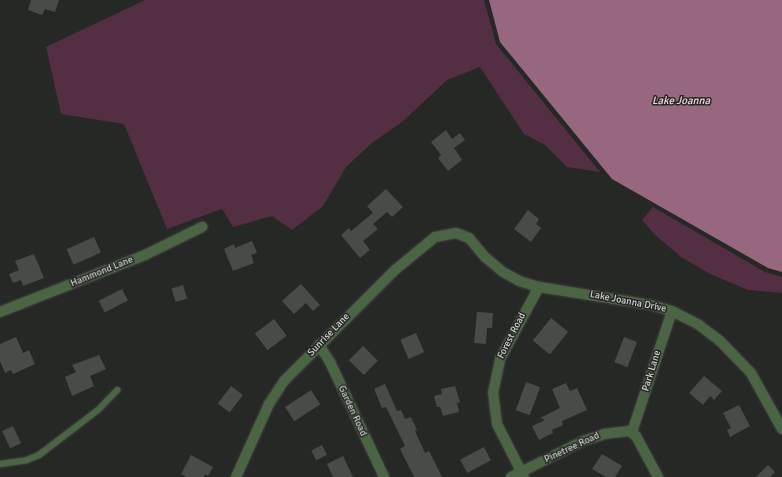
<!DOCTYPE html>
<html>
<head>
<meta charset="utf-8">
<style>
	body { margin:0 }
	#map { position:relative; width:782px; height:477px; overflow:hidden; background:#252824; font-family:Signika,sans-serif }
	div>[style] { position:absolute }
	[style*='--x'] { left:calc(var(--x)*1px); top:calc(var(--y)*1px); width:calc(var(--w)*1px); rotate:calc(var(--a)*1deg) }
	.green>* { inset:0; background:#542e42 }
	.water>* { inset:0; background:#96677f }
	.building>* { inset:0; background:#484c47; transform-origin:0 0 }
	.roads { filter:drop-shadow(0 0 1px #414340) drop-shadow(0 0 1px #414340) }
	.service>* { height:6px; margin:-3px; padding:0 3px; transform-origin:3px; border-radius:3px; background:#4b6444 }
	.minor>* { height:10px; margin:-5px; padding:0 5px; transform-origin:5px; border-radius:5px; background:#4b6444 }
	span { translate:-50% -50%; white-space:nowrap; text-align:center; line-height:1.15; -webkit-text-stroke:3px #252824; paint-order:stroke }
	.street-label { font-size:10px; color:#d1d3d1 }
	.water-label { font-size:11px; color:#f5d6e5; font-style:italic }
</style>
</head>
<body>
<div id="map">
	<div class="green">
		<div style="clip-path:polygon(145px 0,484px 0,496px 44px,600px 172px,567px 167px,545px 145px,524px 134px,480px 67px,447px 80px,402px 122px,372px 143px,346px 167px,323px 206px,292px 230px,272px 216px,233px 227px,222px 209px,167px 229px,124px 124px,61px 114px,46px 47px)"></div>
		<div style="clip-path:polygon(653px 207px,765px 272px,782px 277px,782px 293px,748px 290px,710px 274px,681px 257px,655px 235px,642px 220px)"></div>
	</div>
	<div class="water">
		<div style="clip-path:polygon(489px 0,782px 0,782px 272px,768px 268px,612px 179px,500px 42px)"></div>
	</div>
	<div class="building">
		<div style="clip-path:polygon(31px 0,59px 0,55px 12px,45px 9px,42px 15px,28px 10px)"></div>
		<div style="clip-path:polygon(446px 130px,452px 139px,460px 133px,465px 140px,454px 148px,462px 160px,448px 171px,438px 158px,441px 155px,431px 142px)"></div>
		<div style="clip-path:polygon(386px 189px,403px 207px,392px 217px,387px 212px,373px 224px,378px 229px,363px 241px,370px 250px,360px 258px,341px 235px,349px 228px,351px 231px,373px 213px,367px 206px)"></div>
		<div style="clip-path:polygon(528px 210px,539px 219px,536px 224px,541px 228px,531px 242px,514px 229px)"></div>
		<div style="left:94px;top:237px;width:17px;height:30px;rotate:66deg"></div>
		<div style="clip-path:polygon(252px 241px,257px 253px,251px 255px,254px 263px,233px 271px,224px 249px,234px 244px,235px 248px)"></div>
		<div style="clip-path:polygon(34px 254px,44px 278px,23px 286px,21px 280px,13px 283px,9px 274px,19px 270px,15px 261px)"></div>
		<div style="clip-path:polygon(301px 284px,320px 305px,313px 311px,306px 303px,294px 314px,282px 301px)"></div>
		<div style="left:183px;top:285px;width:14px;height:12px;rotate:73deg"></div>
		<div style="left:122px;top:289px;width:13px;height:26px;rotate:63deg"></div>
		<div style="clip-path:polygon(477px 312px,493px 313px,492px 328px,487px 328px,486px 344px,474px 343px)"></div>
		<div style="left:551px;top:318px;width:22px;height:29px;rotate:39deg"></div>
		<div style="left:274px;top:319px;width:21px;height:24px;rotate:53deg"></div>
		<div style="left:416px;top:333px;width:21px;height:17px;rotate:67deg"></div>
		<div style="clip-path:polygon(16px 337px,23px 353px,29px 350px,35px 364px,13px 374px,11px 370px,5px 373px,0 361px,0 344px)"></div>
		<div style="left:624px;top:337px;width:14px;height:27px;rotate:21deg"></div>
		<div style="left:363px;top:346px;width:21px;height:20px;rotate:45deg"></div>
		<div style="clip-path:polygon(99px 355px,106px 369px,90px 376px,94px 386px,72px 396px,65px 377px,76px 372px,72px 365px)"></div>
		<div style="clip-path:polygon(704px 376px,722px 391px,714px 400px,710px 396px,703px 405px,689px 393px)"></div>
		<div style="left:526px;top:382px;width:15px;height:30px;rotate:20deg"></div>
		<div style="clip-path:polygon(566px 383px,570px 391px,577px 388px,587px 410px,562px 421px,563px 425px,552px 430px,553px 433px,539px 440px,532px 426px,545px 420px,540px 418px,560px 408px,552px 389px)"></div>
		<div style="clip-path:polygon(385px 384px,397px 411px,401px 410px,405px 419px,411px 417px,417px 430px,415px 431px,425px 453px,429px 451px,442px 477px,414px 477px,400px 449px,405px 446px,386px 407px,382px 408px,374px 389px)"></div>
		<div style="left:231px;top:386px;width:15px;height:22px;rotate:37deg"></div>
		<div style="clip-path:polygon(455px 386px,460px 402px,457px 403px,459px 412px,443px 416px,440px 407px,437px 407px,434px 396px,442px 394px,441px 389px)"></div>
		<div style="left:311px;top:390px;width:17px;height:31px;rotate:57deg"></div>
		<div style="clip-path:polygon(739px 405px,750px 426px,730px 437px,727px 430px,731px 428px,723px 413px)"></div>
		<div style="left:13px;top:426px;width:19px;height:12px;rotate:65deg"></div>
		<div style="left:322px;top:445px;width:11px;height:12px;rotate:63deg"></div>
		<div style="left:484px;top:447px;width:15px;height:27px;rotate:62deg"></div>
		<div style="clip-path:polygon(602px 454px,622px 466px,615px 477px,606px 477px,592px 469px)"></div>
		<div style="clip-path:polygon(191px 455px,213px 467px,208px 476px,205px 474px,204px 477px,186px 477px,181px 474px)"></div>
		<div style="clip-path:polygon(343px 456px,353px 477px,333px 477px,327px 464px)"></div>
		<div style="clip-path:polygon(768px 465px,775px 472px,770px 477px,756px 477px)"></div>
	</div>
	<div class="roads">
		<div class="service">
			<div style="--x:0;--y:464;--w:27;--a:-8"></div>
			<div style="--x:27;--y:460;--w:13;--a:-23"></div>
			<div style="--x:39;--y:455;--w:74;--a:-37.3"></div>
			<div style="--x:98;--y:410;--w:28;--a:-46"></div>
		</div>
		<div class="minor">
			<div style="--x:0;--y:312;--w:156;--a:-21.5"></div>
			<div style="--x:145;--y:255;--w:64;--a:-26.2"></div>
			<div style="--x:319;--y:345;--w:20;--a:57"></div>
			<div style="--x:330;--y:362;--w:127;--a:64.8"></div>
			<div style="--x:632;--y:432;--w:127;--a:-71.7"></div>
			<div style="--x:236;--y:477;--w:80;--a:-65.7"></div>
			<div style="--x:269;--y:404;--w:27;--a:-57"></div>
			<div style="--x:284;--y:381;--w:157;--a:-45"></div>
			<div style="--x:395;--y:270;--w:52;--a:-39.5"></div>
			<div style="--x:435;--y:237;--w:21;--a:-11"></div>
			<div style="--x:456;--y:233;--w:14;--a:21"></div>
			<div style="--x:469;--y:238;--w:25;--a:50"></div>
			<div style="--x:485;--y:257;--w:23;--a:40"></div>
			<div style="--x:503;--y:272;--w:18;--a:29"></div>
			<div style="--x:519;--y:281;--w:21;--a:17"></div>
			<div style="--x:539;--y:287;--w:113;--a:9.1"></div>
			<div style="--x:651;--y:305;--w:22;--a:16"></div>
			<div style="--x:672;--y:311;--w:30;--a:27"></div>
			<div style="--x:699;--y:325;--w:26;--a:37"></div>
			<div style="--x:720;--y:341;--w:45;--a:45.9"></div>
			<div style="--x:751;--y:373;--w:64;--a:61"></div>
			<div style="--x:511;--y:477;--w:80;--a:-26.6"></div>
			<div style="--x:583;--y:441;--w:22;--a:-18"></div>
			<div style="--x:604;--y:434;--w:25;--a:-7"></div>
			<div style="--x:629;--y:431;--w:9;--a:36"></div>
			<div style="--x:636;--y:436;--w:47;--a:61.8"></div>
			<div style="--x:524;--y:477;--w:59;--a:-117"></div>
			<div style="--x:497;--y:424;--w:31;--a:-97"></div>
			<div style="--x:493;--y:393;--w:35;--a:-78"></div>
			<div style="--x:500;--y:359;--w:82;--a:-61.6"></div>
		</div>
	</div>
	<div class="street-label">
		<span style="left:102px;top:272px;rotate:-22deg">Hammond Lane</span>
		<span style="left:628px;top:302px;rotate:11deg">Lake Joanna Drive</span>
		<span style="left:329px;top:335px;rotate:-46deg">Sunrise Lane</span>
		<span style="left:512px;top:336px;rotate:-63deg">Forest Road</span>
		<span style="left:652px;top:371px;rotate:-73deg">Park Lane</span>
		<span style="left:352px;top:411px;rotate:65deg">Garden Road</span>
		<span style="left:572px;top:448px;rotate:-25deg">Pinetree Road</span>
	</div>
	<div class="water-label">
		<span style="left:681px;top:101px">Lake Joanna</span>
	</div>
</div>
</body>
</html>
